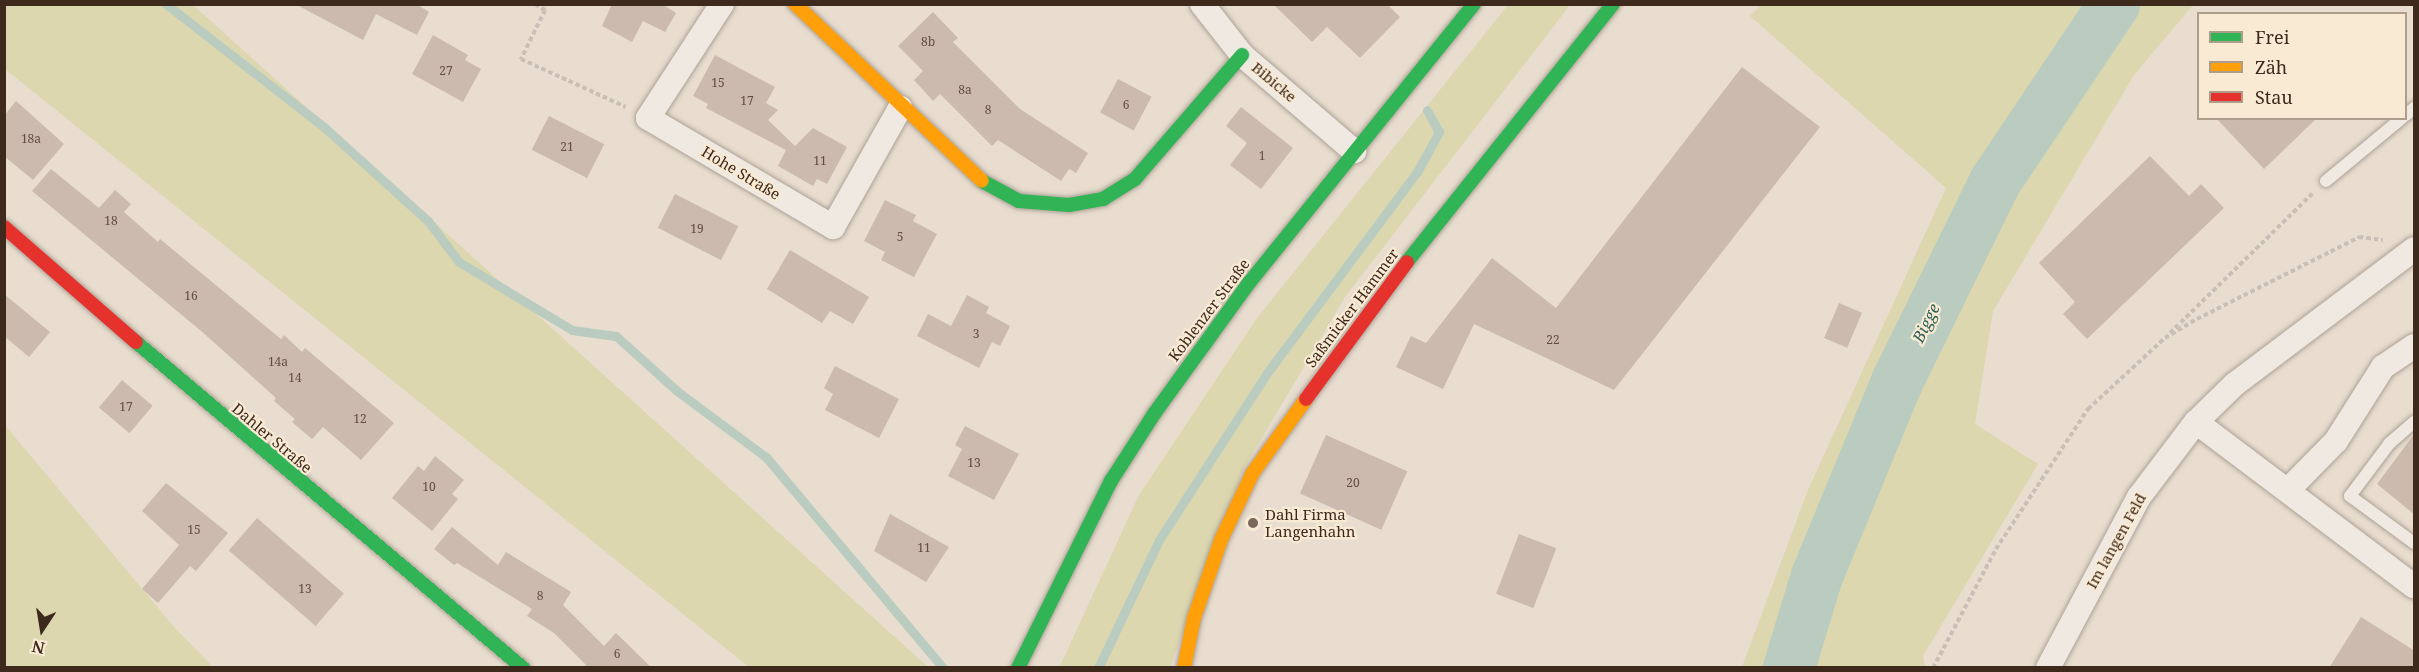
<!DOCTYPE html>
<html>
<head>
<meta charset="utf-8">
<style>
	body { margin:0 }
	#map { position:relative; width:2419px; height:672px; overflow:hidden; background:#e8ddce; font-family:"Noto Serif",serif }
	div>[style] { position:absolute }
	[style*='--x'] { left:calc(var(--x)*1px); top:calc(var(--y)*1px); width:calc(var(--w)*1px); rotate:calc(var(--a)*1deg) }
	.green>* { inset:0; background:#dcd7af }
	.stream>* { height:9px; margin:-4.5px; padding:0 4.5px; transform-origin:4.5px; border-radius:4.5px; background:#b9ccbf }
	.river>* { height:52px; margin:-26px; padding:0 26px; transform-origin:26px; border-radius:26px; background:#b9ccbf }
	.building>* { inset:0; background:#ccbaae; transform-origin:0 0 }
	.path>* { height:4px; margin-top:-2px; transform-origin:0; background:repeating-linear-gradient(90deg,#c8bfb7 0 4.5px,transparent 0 7.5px) }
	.roads { filter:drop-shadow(0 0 2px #ada297) drop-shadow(0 0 2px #ada297) }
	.lane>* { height:12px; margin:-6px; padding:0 6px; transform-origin:6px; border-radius:6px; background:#efe9e1 }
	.street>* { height:24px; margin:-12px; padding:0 12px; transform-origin:12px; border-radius:12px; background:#efe9e1 }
	.fast>* { height:14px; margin:-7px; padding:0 7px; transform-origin:7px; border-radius:7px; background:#30b455 }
	.slow>* { height:14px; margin:-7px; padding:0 7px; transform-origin:7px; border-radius:7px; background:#ff9f0a }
	.jam>* { height:14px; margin:-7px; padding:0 7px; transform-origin:7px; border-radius:7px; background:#e5322d }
	.dots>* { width:16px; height:16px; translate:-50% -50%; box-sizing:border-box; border:3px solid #f9ead4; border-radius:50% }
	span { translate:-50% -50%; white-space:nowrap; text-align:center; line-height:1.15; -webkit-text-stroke:4.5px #f9ead4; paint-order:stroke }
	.number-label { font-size:12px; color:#624d41 }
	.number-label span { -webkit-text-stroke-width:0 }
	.street-label { font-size:15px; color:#3e291d }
	.poi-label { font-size:15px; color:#3e291d }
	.left { translate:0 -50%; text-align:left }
	.water-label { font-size:16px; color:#2b5f55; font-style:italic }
	.frame { position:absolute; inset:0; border:6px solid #3e291d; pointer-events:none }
	.legend { position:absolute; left:2197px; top:12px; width:210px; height:108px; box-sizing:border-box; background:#f9ead4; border:2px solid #ae9d8b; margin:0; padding:8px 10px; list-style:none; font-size:18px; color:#3e291d }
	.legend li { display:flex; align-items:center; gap:12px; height:30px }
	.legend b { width:30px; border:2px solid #ae9d8b }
	.north { position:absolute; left:12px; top:600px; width:60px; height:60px; -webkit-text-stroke:4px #f9ead4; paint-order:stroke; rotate:192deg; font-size:16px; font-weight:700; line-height:24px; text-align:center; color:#3e291d }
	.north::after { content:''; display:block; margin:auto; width:21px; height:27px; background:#3e291d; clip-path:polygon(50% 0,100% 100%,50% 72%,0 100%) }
</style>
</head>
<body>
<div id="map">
	<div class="green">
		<div style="clip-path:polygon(1762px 4px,2193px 5px,2134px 75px,1993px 311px,1975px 424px,2038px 464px,1923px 656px,1925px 667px,1742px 667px,1808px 490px,1946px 188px,1750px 16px)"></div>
		<div style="clip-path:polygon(4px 5px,193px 5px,928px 667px,749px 667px,5px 69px)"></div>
		<div style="clip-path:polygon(1508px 5px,1570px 5px,1345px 297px,1243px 470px,1170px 667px,1059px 668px,1139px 495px,1257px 318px)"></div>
		<div style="clip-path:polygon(4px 424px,174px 627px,213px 667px,5px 667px)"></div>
	</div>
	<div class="stream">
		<div style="--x:166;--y:4;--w:202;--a:37.9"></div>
		<div style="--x:325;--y:128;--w:139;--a:42.1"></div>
		<div style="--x:428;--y:221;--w:51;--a:52.9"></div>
		<div style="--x:459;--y:262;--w:132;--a:31"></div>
		<div style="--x:572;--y:330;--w:44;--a:7.8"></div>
		<div style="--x:616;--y:336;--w:82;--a:42"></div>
		<div style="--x:677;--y:391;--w:111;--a:36.6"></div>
		<div style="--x:766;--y:457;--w:275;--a:50"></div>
		<div style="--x:1098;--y:668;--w:142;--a:-64.5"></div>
		<div style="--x:1159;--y:540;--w:199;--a:-57.1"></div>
		<div style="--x:1267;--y:373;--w:251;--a:-53.3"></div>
		<div style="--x:1417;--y:172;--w:46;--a:-61.2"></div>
		<div style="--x:1439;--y:132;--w:25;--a:-119"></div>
	</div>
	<div class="river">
		<div style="--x:1789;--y:668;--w:96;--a:-73.1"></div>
		<div style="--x:1817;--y:576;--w:210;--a:-67.6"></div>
		<div style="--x:1897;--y:382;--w:223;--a:-63.9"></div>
		<div style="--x:1995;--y:182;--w:214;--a:-56.2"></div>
	</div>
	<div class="building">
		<div style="clip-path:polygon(295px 4px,416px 4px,429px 12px,417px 35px,376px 14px,363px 40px)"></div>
		<div style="clip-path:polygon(612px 4px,662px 4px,676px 13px,665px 32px,643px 21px,632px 42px,602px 26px)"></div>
		<div style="clip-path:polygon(1273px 4px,1387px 4px,1400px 17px,1360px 58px,1327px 27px,1312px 42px)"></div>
		<div style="clip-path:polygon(933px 12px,958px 38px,953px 42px,1020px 109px,1088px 153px,1076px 173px,1069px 169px,1061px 181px,998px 140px,992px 146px,940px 94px,933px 101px,914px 80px,923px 71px,898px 46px)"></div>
		<div style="clip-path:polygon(433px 35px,468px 55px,465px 60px,481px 69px,463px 102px,412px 74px)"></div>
		<div style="clip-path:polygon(715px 55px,775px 87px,766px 103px,778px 110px,768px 120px,795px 146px,813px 128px,847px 147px,827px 184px,817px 179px,813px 186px,778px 166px,786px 150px,706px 108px,708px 104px,693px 96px)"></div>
		<div style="clip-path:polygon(1742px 67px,1820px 127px,1614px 390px,1474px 324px,1443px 389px,1396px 367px,1411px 336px,1426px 343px,1492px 258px,1556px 308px)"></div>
		<div style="left:1118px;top:79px;width:38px;height:38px;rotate:28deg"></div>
		<div style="clip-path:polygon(16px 101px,64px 144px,33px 180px,4px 156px,4px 116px)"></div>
		<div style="clip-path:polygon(1241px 107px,1293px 148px,1261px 189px,1230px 165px,1247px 143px,1226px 126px)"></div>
		<div style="left:549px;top:116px;width:62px;height:38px;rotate:27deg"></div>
		<div style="clip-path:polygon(2216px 118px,2317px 118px,2264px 169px)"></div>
		<div style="clip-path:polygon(2150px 156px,2189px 196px,2201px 184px,2224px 208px,2087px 339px,2063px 314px,2075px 302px,2039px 263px)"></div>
		<div style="clip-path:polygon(51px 169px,99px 208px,115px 190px,131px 204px,124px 212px,158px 242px,160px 239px,281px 339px,284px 335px,302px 352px,305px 348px,394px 423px,361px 460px,323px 427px,312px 439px,292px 422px,295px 419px,274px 401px,276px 398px,200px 330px,32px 191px)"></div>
		<div style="left:675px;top:194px;width:71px;height:38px;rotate:27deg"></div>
		<div style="clip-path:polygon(885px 200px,916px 215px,913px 221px,937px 234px,914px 277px,881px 260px,885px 252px,864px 241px)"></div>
		<div style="clip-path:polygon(790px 250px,869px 297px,853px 324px,830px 311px,822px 323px,767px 289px)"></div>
		<div style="clip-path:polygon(4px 294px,50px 332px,29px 357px,4px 336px)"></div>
		<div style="clip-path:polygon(967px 295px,989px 307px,986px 313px,1010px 326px,1000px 346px,992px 342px,979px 368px,917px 336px,928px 314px,951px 326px)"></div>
		<div style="left:1839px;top:303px;width:25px;height:38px;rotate:23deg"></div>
		<div style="clip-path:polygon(835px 366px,899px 399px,879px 438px,825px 410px,833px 394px,824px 388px)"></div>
		<div style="left:122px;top:380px;width:40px;height:36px;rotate:40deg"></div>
		<div style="clip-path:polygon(965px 426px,1019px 454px,994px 500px,948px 476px,962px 449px,955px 445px)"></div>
		<div style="clip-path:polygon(2415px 433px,2415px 515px,2377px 484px)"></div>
		<div style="left:1326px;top:435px;width:89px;height:64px;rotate:24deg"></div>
		<div style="clip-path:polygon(435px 456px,464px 480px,452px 494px,458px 499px,432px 531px,392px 498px,418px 466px,424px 471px)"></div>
		<div style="clip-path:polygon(166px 483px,228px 533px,196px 571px,190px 566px,158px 603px,142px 589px,179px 545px,142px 511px)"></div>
		<div style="clip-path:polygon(890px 514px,949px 547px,926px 582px,874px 551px)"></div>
		<div style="left:257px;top:518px;width:115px;height:43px;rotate:41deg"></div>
		<div style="clip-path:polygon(452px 527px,498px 565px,506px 552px,571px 592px,563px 605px,604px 646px,616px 633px,652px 668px,584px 668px,586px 665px,554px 633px,527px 616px,532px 609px,457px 563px,454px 565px,434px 549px)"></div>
		<div style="left:1519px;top:534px;width:40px;height:64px;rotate:21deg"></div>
		<div style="clip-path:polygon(2361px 617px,2415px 651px,2415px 668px,2329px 668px)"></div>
	</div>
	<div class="path">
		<div style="--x:535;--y:4;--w:12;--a:31"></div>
		<div style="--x:545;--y:10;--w:55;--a:116.1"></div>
		<div style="--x:521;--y:59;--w:115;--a:24.6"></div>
		<div style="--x:2170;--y:333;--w:199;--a:-44.4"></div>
		<div style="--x:1933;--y:668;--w:135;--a:-62.1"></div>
		<div style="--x:1996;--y:549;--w:168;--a:-56.7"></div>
		<div style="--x:2088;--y:409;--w:105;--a:-42.7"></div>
		<div style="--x:2165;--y:338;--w:37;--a:-31"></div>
		<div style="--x:2197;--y:319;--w:182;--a:-26.8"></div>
		<div style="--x:2359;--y:237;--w:24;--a:7"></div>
	</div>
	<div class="roads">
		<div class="lane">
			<div style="--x:2406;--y:115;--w:11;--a:-41"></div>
			<div style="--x:2326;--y:181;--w:99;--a:-39.7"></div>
			<div style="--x:2414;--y:422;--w:33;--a:139"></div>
			<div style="--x:2389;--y:444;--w:65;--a:126.9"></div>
			<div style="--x:2350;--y:496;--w:79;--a:36.3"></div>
		</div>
		<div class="street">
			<div style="--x:722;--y:4;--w:136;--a:123"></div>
			<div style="--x:648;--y:118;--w:215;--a:30.5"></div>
			<div style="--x:833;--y:227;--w:137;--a:-60.6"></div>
			<div style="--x:1202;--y:4;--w:65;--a:51.9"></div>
			<div style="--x:1242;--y:55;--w:148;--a:40.6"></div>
			<div style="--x:2196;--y:422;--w:273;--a:37"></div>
			<div style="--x:2289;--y:489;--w:67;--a:-45.6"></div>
			<div style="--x:2336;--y:441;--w:88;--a:-57.6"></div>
			<div style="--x:2383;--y:367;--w:37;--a:-34"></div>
			<div style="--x:2048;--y:668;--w:194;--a:-62"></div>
			<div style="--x:2139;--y:497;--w:94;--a:-52.8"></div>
			<div style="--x:2196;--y:422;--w:54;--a:-44.3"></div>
			<div style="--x:2235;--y:384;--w:224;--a:-37"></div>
		</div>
		<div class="fast">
			<div style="--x:982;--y:181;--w:42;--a:28.4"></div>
			<div style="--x:1019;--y:201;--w:50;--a:4.6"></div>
			<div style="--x:1069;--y:205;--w:35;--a:-10"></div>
			<div style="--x:1103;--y:199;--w:38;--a:-32"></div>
			<div style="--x:1135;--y:179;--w:164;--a:-49.2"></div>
			<div style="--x:1407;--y:262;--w:330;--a:-51.4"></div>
			<div style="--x:136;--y:342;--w:506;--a:40.11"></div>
			<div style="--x:1018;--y:668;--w:209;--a:-63.6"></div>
			<div style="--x:1111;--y:481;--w:80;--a:-57.3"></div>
			<div style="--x:1154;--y:414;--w:162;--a:-54.1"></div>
			<div style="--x:1249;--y:283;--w:358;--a:-51.1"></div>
		</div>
		<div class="slow">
			<div style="--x:795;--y:4;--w:257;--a:43.4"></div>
			<div style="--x:1184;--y:668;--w:51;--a:-78.7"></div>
			<div style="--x:1194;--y:618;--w:83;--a:-70.9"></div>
			<div style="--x:1221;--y:540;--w:73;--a:-64.8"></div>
			<div style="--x:1252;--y:474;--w:92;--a:-54.2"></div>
		</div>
		<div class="jam">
			<div style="--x:4;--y:227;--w:175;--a:41.1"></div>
			<div style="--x:1306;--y:399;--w:170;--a:-53.6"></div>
		</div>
	</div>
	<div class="dots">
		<div style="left:1253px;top:523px;background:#7a685b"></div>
	</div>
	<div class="number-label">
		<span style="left:928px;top:42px">8b</span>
		<span style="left:446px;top:71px">27</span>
		<span style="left:718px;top:83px">15</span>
		<span style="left:965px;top:90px">8a</span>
		<span style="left:747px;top:101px">17</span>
		<span style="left:1126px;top:105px">6</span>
		<span style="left:988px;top:110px">8</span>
		<span style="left:31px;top:139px">18a</span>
		<span style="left:567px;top:147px">21</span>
		<span style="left:1262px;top:156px">1</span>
		<span style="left:820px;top:161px">11</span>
		<span style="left:111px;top:221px">18</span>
		<span style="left:697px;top:229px">19</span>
		<span style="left:900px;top:237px">5</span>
		<span style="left:191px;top:296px">16</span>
		<span style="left:976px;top:334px">3</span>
		<span style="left:1553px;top:340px">22</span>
		<span style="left:278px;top:362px">14a</span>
		<span style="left:295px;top:378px">14</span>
		<span style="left:126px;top:407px">17</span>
		<span style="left:360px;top:419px">12</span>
		<span style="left:974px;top:463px">13</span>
		<span style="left:1353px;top:483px">20</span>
		<span style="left:429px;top:487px">10</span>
		<span style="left:194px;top:530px">15</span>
		<span style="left:924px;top:548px">11</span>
		<span style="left:305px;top:589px">13</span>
		<span style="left:540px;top:596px">8</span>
		<span style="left:617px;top:654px">6</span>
	</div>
	<div class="street-label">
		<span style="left:1274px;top:82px;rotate:40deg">Bibicke</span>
		<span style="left:741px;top:173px;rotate:31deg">Hohe Straße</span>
		<span style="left:1352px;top:308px;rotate:-53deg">Saßmicker Hammer</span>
		<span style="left:1209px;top:310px;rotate:-53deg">Koblenzer Straße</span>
		<span style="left:272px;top:438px;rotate:40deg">Dahler Straße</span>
		<span style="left:2116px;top:541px;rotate:-61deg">Im langen Feld</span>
	</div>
	<div class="poi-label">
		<span class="left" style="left:1265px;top:523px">Dahl Firma<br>Langenhahn</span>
	</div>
	<div class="water-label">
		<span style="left:1926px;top:323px;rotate:-64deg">Bigge</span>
	</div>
	<div class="frame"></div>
	<ul class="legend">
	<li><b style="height:8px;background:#30b455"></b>Frei</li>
	<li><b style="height:8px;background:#ff9f0a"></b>Zäh</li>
	<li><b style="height:8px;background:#e5322d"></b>Stau</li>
	</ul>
	<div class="north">N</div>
</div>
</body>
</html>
